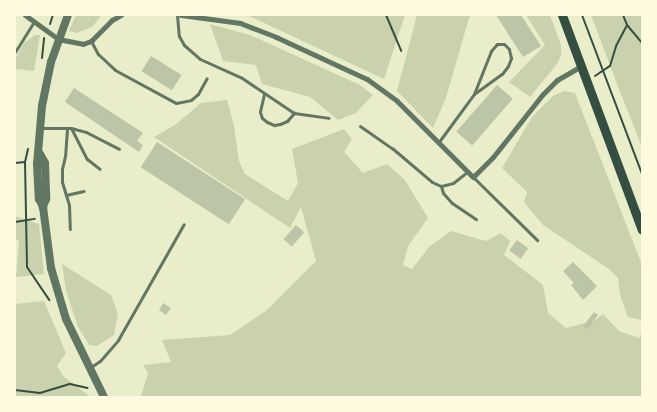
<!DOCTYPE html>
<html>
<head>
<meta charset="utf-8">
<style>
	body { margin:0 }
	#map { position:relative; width:657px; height:412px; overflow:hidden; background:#e9edc9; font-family:Merriweather,serif }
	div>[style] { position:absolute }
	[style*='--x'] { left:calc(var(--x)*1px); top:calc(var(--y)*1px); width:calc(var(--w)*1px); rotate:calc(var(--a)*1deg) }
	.green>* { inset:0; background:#cad2ad }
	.building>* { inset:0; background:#bcc5a7; transform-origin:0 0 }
	.path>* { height:2px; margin:-1px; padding:0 1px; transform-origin:1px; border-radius:1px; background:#344e41 }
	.service>* { height:3px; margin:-1.5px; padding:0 1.5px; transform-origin:1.5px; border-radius:1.5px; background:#617663 }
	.minor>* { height:5px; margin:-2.5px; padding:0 2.5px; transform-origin:2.5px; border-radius:2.5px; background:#617663 }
	.tertiary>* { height:8px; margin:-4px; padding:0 4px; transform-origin:4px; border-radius:4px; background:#617663 }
	.secondary>* { height:9px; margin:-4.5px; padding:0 4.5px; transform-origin:4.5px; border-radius:4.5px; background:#344e41 }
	span { translate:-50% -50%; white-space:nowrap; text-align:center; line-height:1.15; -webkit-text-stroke:4px #fefae0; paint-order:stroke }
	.frame { position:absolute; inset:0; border:16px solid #fefae0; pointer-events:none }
</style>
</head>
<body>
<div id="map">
	<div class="green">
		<div style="clip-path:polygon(76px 15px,102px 15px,92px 27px,77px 33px,69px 31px)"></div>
		<div style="clip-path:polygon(247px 15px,405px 15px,384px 79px)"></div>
		<div style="clip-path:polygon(417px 15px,472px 15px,469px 18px,446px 98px,433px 128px,397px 91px)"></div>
		<div style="clip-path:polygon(526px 15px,550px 15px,561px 45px,561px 56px,557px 64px,530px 97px,509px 82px,545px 45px)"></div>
		<div style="clip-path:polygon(591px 15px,642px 15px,642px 147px,619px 89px)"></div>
		<div style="clip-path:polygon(210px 24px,250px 35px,360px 85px,373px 95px,356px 113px,338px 120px,310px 97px,262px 84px,256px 65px,223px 61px)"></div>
		<div style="clip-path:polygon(35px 35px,40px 35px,34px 71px,15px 69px,15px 59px,24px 43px)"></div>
		<div style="clip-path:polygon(564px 91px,575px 93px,642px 265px,642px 320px,628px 317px,620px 295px,618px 278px,609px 269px,543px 225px,524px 202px,527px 192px,502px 168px,532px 117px,553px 96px)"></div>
		<div style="clip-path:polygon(227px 100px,234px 126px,239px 161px,245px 174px,288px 201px,298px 183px,292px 149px,344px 129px,352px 139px,344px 152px,363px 173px,387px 164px,405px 180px,428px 218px,408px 246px,403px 265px,412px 269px,429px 247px,451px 231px,486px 241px,501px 233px,510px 241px,504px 255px,543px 285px,548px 313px,566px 328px,594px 321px,603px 314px,619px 331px,639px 338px,642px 331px,642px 397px,141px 397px,148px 373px,143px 365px,171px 362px,162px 340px,230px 335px,267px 310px,316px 261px,301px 207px,290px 228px,154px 137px,175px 125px,201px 103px)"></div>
		<div style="clip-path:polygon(15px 216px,39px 224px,44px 274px,16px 277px,19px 240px,15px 239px)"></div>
		<div style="clip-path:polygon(62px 264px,111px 295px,118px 314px,114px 335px,97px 346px,89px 345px,78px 327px,66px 291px)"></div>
		<div style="clip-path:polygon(44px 301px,66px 353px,57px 366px,64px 377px,91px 397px,15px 397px,15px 304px)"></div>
	</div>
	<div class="building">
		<div style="clip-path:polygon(496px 15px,521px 15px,541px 46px,523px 57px)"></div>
		<div style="left:151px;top:56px;width:36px;height:18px;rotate:32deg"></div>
		<div style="left:497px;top:85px;width:21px;height:62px;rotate:41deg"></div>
		<div style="clip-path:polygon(74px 88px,143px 133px,137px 141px,143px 145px,139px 152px,65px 102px)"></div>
		<div style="left:157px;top:142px;width:105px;height:30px;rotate:33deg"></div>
		<div style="left:296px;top:225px;width:11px;height:19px;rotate:41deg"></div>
		<div style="left:517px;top:240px;width:14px;height:13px;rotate:36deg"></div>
		<div style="clip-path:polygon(573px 262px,597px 286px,583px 300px,571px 285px,574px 283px,563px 271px)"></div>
		<div style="clip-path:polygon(163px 303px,171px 308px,166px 315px,159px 310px)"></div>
		<div style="left:594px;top:312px;width:5px;height:18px;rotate:37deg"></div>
	</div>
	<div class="path">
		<div style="--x:386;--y:15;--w:39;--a:67"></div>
		<div style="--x:582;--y:15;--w:170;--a:69.3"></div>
		<div style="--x:623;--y:15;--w:11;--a:68"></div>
		<div style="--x:627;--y:25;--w:23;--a:50"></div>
		<div style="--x:50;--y:24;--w:9;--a:-72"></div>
		<div style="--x:42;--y:58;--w:20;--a:-84"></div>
		<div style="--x:595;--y:76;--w:18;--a:-34"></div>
		<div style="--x:610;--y:66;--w:21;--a:-73"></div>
		<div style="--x:616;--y:46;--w:24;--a:-62"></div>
		<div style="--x:28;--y:149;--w:13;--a:103"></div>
		<div style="--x:25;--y:162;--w:105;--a:88.9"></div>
		<div style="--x:27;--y:267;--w:40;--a:56"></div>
		<div style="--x:15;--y:163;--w:10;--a:-6"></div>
		<div style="--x:15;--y:222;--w:20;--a:-9"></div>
		<div style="--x:15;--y:240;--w:3;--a:90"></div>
		<div style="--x:15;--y:390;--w:25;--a:7"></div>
		<div style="--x:40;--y:393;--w:31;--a:-17"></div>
		<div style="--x:70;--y:384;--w:18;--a:13"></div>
	</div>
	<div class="service">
		<div style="--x:177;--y:15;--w:21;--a:85"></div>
		<div style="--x:179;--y:36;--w:10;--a:61"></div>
		<div style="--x:184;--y:45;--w:21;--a:41"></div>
		<div style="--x:200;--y:59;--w:46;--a:24.3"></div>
		<div style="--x:242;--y:78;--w:63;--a:33.9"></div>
		<div style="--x:294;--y:113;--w:35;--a:8"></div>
		<div style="--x:91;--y:41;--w:15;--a:62"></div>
		<div style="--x:98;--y:54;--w:23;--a:43"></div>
		<div style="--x:115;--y:70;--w:69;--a:28.4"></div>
		<div style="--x:176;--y:103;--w:15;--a:-11"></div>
		<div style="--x:191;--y:100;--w:9;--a:-41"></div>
		<div style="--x:198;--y:94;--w:18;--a:-61"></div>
		<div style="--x:15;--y:52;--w:36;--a:-58"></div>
		<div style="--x:264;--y:94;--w:18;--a:103"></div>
		<div style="--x:260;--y:112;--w:6;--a:72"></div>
		<div style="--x:262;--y:118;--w:6;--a:39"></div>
		<div style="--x:267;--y:122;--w:8;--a:23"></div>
		<div style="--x:274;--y:125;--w:6;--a:-9"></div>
		<div style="--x:280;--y:124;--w:8;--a:-23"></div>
		<div style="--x:287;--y:121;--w:11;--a:-49"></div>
		<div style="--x:360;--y:126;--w:39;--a:35"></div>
		<div style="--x:392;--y:148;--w:52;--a:40.4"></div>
		<div style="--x:432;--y:182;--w:10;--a:24"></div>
		<div style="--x:441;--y:186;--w:12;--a:-14"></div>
		<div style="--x:453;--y:183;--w:18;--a:-38"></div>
		<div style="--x:41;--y:128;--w:30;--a:0"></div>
		<div style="--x:71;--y:128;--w:16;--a:15"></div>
		<div style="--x:86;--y:132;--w:37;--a:27"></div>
		<div style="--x:71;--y:128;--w:35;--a:63"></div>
		<div style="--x:87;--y:159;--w:16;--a:38"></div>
		<div style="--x:67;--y:129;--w:27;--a:94"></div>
		<div style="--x:65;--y:156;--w:13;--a:103"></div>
		<div style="--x:62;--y:169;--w:13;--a:90"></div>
		<div style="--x:62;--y:182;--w:24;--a:73"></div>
		<div style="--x:69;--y:205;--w:24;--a:88"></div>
		<div style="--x:438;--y:143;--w:61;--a:-53.7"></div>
		<div style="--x:474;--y:94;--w:34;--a:-36"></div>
		<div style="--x:502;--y:74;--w:10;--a:-53"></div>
		<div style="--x:508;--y:66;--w:9;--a:-69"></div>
		<div style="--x:511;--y:58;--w:9;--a:-103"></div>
		<div style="--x:509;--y:49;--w:7;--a:-135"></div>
		<div style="--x:504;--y:44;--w:7;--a:180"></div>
		<div style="--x:497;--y:44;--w:9;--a:131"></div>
		<div style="--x:491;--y:51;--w:46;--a:111.6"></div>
		<div style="--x:473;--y:177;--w:90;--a:44.5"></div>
		<div style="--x:441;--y:186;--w:7;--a:74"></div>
		<div style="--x:443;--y:193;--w:13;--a:48"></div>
		<div style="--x:452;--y:203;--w:29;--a:34"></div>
		<div style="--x:66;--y:195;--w:18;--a:-13"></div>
		<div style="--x:91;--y:367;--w:11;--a:-34"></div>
		<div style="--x:100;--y:361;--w:28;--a:-49"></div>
		<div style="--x:118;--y:340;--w:133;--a:-60.4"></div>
	</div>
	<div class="minor">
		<div style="--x:25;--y:15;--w:41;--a:36"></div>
		<div style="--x:58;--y:39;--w:25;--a:11"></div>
		<div style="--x:83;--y:44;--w:9;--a:-21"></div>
		<div style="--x:91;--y:41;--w:30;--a:-45"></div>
		<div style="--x:112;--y:20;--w:10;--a:-29"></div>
		<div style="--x:181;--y:15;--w:60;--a:7.7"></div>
		<div style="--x:240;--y:23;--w:39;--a:21"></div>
		<div style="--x:276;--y:37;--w:100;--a:24.8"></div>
		<div style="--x:367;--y:79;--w:37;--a:36"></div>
		<div style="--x:397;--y:101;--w:107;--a:45"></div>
		<div style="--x:473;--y:177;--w:28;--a:-45"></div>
		<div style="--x:493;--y:157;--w:80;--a:-51.6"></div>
		<div style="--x:543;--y:94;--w:20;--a:-45"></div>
		<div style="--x:557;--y:80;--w:28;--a:-30"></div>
	</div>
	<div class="tertiary">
		<div style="--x:68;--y:15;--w:50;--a:109.9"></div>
		<div style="--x:51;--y:62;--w:45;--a:101.6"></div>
		<div style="--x:42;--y:106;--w:58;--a:94.9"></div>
		<div style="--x:37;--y:164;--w:35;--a:87"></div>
		<div style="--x:39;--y:199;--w:9;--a:63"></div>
		<div style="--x:43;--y:207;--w:62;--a:82.5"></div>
		<div style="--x:51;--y:268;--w:53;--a:73.6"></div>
		<div style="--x:66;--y:319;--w:87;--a:64"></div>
		<div style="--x:40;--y:154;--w:10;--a:61"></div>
		<div style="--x:45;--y:163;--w:36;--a:88"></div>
		<div style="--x:46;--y:199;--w:9;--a:111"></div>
	</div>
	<div class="secondary">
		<div style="--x:562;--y:15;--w:229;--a:69.6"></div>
	</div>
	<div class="frame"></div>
</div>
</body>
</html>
